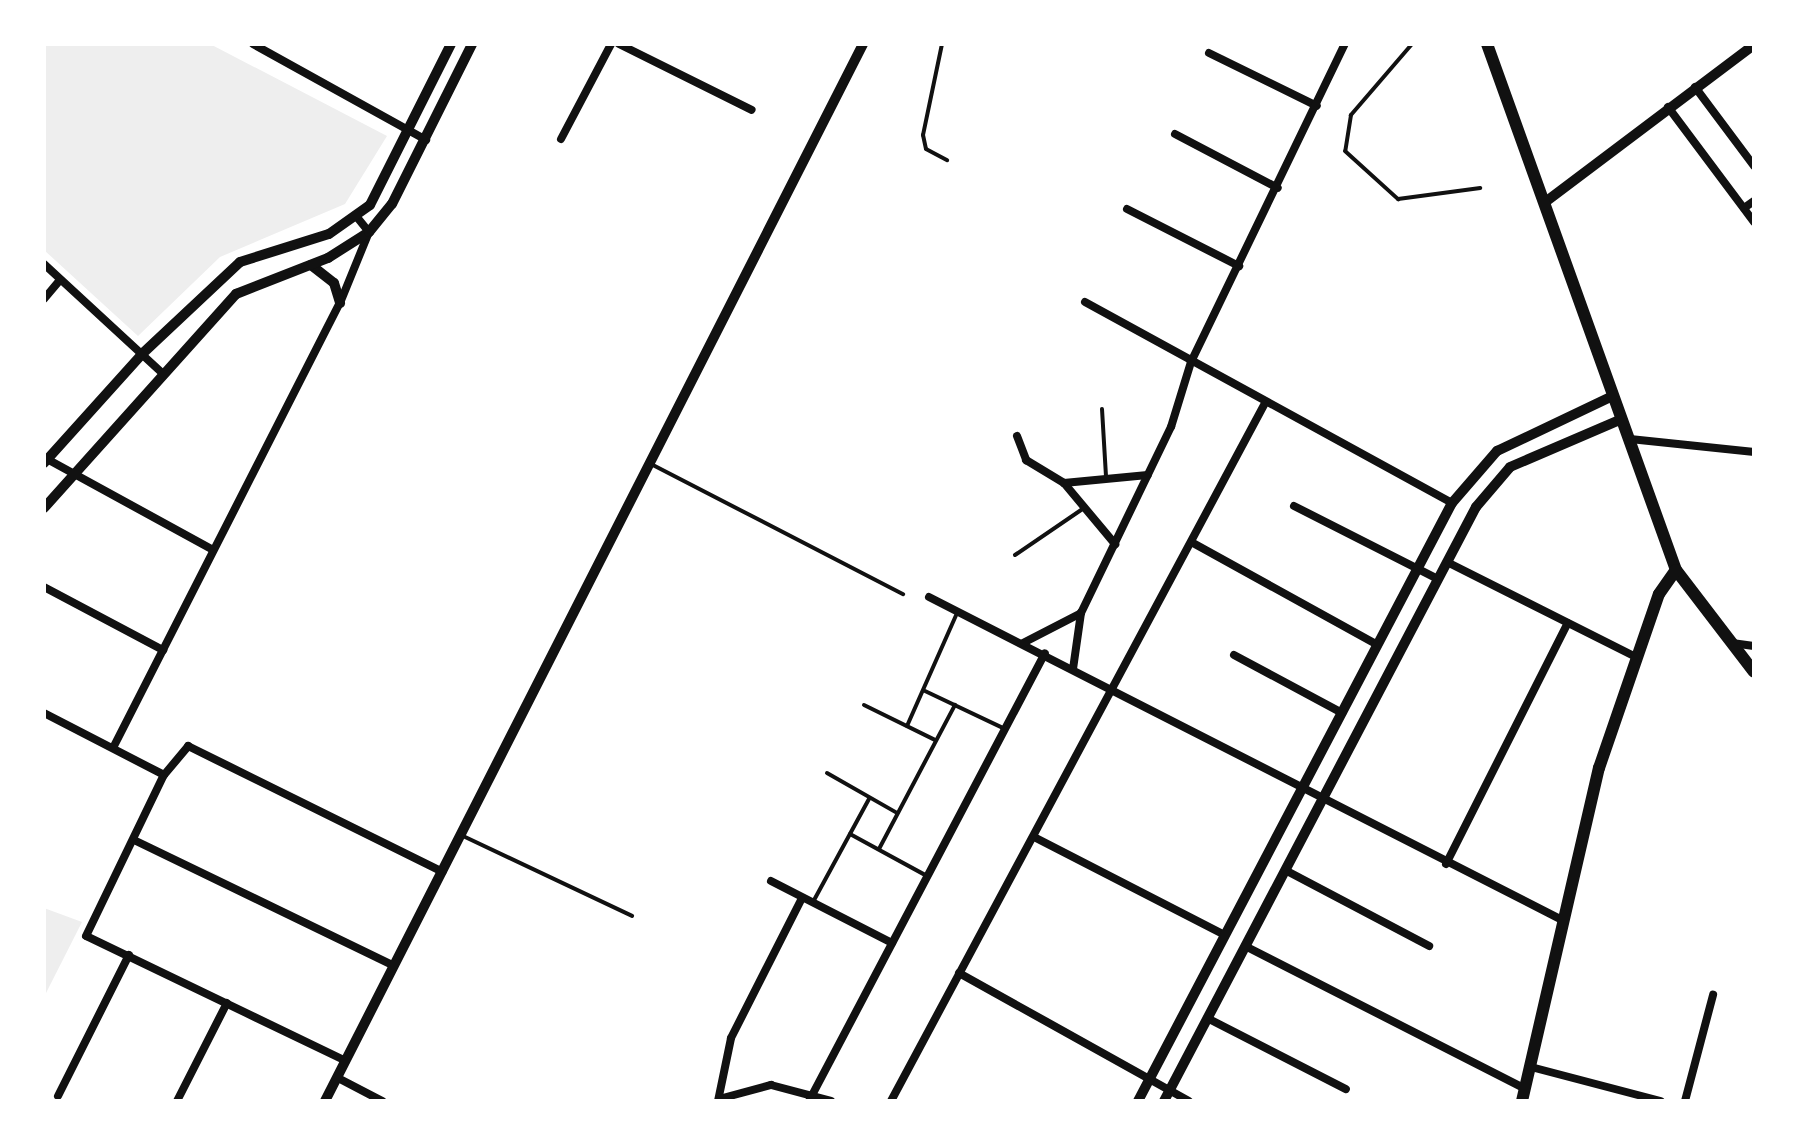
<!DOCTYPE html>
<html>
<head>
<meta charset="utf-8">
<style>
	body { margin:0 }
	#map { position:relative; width:1798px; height:1145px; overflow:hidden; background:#fff; font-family:Lato,sans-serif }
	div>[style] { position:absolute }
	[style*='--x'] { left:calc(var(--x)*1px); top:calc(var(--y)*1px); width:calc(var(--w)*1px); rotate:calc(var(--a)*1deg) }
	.green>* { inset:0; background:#eee }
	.service>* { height:4px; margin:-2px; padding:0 2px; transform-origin:2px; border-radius:2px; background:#111 }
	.minor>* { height:8px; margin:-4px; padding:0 4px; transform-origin:4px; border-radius:4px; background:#111 }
	.tertiary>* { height:10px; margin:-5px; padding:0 5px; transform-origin:5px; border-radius:5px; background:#111 }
	.secondary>* { height:12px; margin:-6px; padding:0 6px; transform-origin:6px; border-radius:6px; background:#111 }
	span { translate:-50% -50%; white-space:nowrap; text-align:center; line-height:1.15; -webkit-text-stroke:7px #fff; paint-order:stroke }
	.frame { position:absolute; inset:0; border:46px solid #fff; pointer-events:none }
</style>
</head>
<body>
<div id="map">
	<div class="green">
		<div style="clip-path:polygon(44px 44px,210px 44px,387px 136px,345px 204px,220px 257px,138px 336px,44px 250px)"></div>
		<div style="clip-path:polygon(44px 908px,82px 922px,44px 997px)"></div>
	</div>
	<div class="service">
		<div style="--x:942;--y:44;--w:93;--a:101.8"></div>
		<div style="--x:923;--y:135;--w:14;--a:78"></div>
		<div style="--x:926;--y:149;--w:24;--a:28"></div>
		<div style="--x:1412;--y:44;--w:94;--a:130.7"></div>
		<div style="--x:1351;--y:115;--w:36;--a:99"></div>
		<div style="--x:1345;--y:151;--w:72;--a:42.2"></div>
		<div style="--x:1398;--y:199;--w:83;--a:-7.6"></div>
		<div style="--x:1102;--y:409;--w:68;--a:86.6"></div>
		<div style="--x:649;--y:463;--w:286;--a:27.3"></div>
		<div style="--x:1015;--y:555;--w:83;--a:-34.3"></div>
		<div style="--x:925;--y:691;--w:89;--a:25.4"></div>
		<div style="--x:864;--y:705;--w:79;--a:26.2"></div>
		<div style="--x:907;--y:726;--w:126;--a:-66.1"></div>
		<div style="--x:827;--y:773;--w:81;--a:29.7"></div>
		<div style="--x:850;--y:834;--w:88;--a:28.6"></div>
		<div style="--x:463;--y:836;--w:187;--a:25.3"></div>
		<div style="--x:879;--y:849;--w:163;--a:-62.2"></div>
		<div style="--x:813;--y:902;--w:117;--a:-61.5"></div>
	</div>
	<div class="minor">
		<div style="--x:253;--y:44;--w:198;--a:29"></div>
		<div style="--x:619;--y:44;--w:148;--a:26.4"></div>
		<div style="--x:1209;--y:53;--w:120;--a:26.1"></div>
		<div style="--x:1695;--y:87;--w:99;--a:53.2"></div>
		<div style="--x:1668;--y:107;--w:144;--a:53.2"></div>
		<div style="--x:1175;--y:134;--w:116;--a:27.7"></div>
		<div style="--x:561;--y:139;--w:107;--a:-62.2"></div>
		<div style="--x:1744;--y:208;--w:12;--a:-35"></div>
		<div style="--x:1127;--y:209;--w:126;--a:27"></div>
		<div style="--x:44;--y:264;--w:161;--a:42.7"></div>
		<div style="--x:44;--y:299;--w:25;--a:-50"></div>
		<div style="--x:1085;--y:302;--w:418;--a:28.7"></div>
		<div style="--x:1017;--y:436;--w:26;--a:69"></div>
		<div style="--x:1026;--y:460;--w:44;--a:31.2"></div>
		<div style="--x:1064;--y:483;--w:80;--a:50.1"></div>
		<div style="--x:1630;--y:439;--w:125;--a:6"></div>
		<div style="--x:47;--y:459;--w:189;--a:28.7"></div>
		<div style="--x:1064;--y:483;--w:84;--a:-5.4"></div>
		<div style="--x:1294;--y:506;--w:161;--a:26.9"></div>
		<div style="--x:1193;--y:543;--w:211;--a:28.9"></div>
		<div style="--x:1447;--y:562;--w:212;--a:26.7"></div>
		<div style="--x:44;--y:587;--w:135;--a:27.9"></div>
		<div style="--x:929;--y:597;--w:711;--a:27.03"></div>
		<div style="--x:1023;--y:643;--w:65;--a:-27.3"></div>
		<div style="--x:1732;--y:643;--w:22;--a:8"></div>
		<div style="--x:1234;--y:655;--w:123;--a:28.2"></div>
		<div style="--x:1073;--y:669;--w:57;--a:-81.9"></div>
		<div style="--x:1081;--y:613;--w:207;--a:-64.2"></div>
		<div style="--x:1171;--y:427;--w:68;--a:-72.9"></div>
		<div style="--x:1191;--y:362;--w:353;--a:-64.2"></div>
		<div style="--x:44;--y:713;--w:135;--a:27.3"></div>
		<div style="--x:114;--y:746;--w:497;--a:-63"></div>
		<div style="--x:340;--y:303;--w:77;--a:-67.8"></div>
		<div style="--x:369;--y:232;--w:19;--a:-129"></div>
		<div style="--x:1034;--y:837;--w:215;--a:27.2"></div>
		<div style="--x:136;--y:841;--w:285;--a:25.8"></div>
		<div style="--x:1446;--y:864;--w:270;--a:-63.2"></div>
		<div style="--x:1285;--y:870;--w:163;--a:27.8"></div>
		<div style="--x:771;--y:881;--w:136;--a:27.1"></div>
		<div style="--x:1245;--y:946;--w:313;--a:27"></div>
		<div style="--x:959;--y:973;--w:263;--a:29.1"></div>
		<div style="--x:1207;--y:1018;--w:156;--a:27.1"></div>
		<div style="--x:346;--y:1061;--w:288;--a:-154.3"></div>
		<div style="--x:86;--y:936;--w:179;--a:-64.2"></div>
		<div style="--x:164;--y:775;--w:38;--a:-50"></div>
		<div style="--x:188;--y:746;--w:284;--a:26.3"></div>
		<div style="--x:1531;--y:1067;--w:134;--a:14.7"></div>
		<div style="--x:338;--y:1078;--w:50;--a:27.6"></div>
		<div style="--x:58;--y:1096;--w:158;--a:-63.3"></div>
		<div style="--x:719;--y:1099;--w:54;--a:-15.1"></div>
		<div style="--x:771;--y:1085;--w:62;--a:14.9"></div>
		<div style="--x:177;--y:1101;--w:110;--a:-63"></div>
		<div style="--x:718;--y:1101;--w:64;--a:-78.3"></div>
		<div style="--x:731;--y:1038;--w:155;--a:-63.1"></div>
		<div style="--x:809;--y:1101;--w:506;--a:-62.22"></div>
		<div style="--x:891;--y:1101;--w:790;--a:-61.81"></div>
		<div style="--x:1685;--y:1101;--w:110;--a:-75.2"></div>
	</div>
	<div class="tertiary">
		<div style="--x:1544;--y:203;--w:263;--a:-37"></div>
		<div style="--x:311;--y:265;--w:29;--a:38"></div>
		<div style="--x:334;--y:283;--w:21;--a:73"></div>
		<div style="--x:44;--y:463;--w:147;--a:-48"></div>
		<div style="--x:142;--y:354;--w:134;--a:-43.2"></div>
		<div style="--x:240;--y:262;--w:93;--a:-17.5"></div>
		<div style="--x:329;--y:234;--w:50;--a:-35.3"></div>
		<div style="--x:370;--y:205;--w:180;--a:-63.3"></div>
		<div style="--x:44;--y:508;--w:288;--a:-48.1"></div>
		<div style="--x:236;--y:294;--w:99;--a:-21.4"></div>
		<div style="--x:328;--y:258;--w:49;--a:-32.4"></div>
		<div style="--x:369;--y:232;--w:36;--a:-51"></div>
		<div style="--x:392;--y:204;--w:179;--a:-63.4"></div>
		<div style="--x:325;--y:1101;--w:1186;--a:-63.02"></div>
		<div style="--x:1138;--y:1101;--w:675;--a:-62.3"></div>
		<div style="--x:1452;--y:503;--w:69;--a:-49.1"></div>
		<div style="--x:1497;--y:451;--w:128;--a:-25.4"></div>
		<div style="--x:1164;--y:1101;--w:671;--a:-62.29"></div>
		<div style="--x:1476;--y:507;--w:52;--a:-49.6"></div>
		<div style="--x:1510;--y:467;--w:122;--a:-23.2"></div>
	</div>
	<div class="secondary">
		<div style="--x:1487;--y:44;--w:559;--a:70.24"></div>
		<div style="--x:1676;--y:570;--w:128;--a:52.6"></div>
		<div style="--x:1522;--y:1101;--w:342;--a:-77"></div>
		<div style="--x:1599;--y:768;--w:184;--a:-71"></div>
		<div style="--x:1659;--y:594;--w:29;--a:-55"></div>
	</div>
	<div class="frame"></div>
</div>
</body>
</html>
